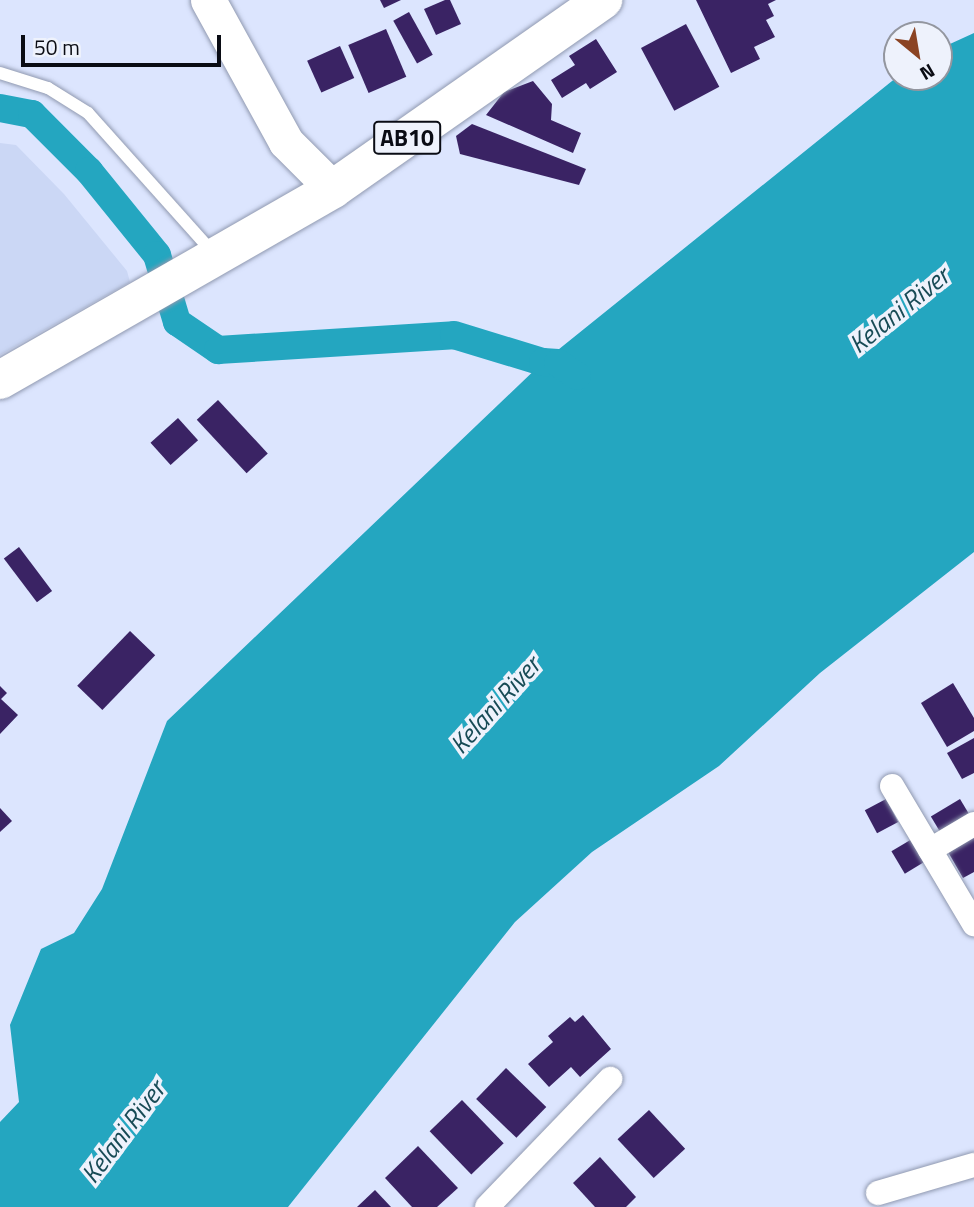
<!DOCTYPE html>
<html>
<head>
<meta charset="utf-8">
<style>
	body { margin:0 }
	#map { position:relative; width:974px; height:1207px; overflow:hidden; background:#dce5fe; font-family:"Titillium Web",sans-serif }
	div>[style] { position:absolute }
	[style*='--x'] { left:calc(var(--x)*1px); top:calc(var(--y)*1px); width:calc(var(--w)*1px); rotate:calc(var(--a)*1deg) }
	.built>* { inset:0; background:#cbd7f5 }
	.water>* { inset:0; background:#24a6c0 }
	.canal>* { height:28px; margin:-14px; padding:0 14px; transform-origin:14px; border-radius:14px; background:#24a6c0 }
	.building>* { inset:0; background:#3a2364; transform-origin:0 0 }
	.roads { filter:drop-shadow(0 0 2px #9099b0) drop-shadow(0 0 2px #9099b0) }
	.service>* { height:12px; margin:-6px; padding:0 6px; transform-origin:6px; border-radius:6px; background:#fff }
	.minor>* { height:24px; margin:-12px; padding:0 12px; transform-origin:12px; border-radius:12px; background:#fff }
	.secondary>* { height:35px; margin:-17.5px; padding:0 17.5px; transform-origin:17.5px; border-radius:17.5px; background:#fff }
	.primary>* { height:38px; margin:-19px; padding:0 19px; transform-origin:19px; border-radius:19px; background:#fff }
	span { translate:-50% -50%; white-space:nowrap; text-align:center; line-height:1.15; -webkit-text-stroke:7px #eef2fc; paint-order:stroke }
	.shield-label span { padding:2px 5px; background:#eef2fc; border:2px solid; border-radius:5px; -webkit-text-stroke-width:0 }
	.shield-label { font-size:23px; color:#0a0c14; font-weight:700 }
	.water-label { font-size:26px; color:#184b56; font-style:italic }
	.north { position:absolute; left:883px; top:21px; width:70px; height:70px; box-sizing:border-box; background:#eef2fc; border:2px solid #93969f; border-radius:50%; rotate:150deg; font-size:19px; font-weight:700; line-height:28px; text-align:center; color:#0a0c14 }
	.north::after { content:''; display:block; margin:auto; width:24px; height:32px; background:#8b4323; clip-path:polygon(50% 0,100% 100%,50% 72%,0 100%) }
	.scale { position:absolute; left:21px; top:35px; width:200px; height:32px; box-sizing:border-box; border:4px solid #0a0c14; border-top:0; padding-left:9px; font-size:21px; line-height:24px; white-space:nowrap; color:#0a0c14; -webkit-text-stroke:5px #eef2fc; paint-order:stroke }
</style>
</head>
<body>
<div id="map">
	<div class="built">
		<div style="clip-path:polygon(0 143px,16px 145px,64px 194px,127px 271px,130px 282px,0 355px)"></div>
	</div>
	<div class="water">
		<div style="clip-path:polygon(974px 33px,974px 552px,820px 673px,719px 766px,592px 852px,515px 922px,288px 1207px,0 1207px,0 1122px,19px 1102px,10px 1025px,41px 949px,74px 933px,102px 889px,167px 721px,543px 362px,897px 77px,939px 77px,939px 49px)"></div>
	</div>
	<div class="canal">
		<div style="--x:0;--y:108;--w:33;--a:11"></div>
		<div style="--x:32;--y:114;--w:81;--a:45"></div>
		<div style="--x:89;--y:171;--w:108;--a:51"></div>
		<div style="--x:157;--y:255;--w:70;--a:73.4"></div>
		<div style="--x:177;--y:322;--w:50;--a:34.3"></div>
		<div style="--x:218;--y:350;--w:236;--a:-3.6"></div>
		<div style="--x:454;--y:335;--w:93;--a:16.9"></div>
		<div style="--x:543;--y:362;--w:15;--a:4"></div>
		<div style="--x:558;--y:363;--w:23;--a:34"></div>
	</div>
	<div class="building">
		<div style="clip-path:polygon(380px 0,401px 0,384px 8px)"></div>
		<div style="clip-path:polygon(445px 0,450px 0,461px 24px,436px 35px,424px 9px)"></div>
		<div style="clip-path:polygon(696px 0,776px 0,768px 4px,774px 16px,766px 20px,775px 37px,754px 47px,760px 59px,731px 73px)"></div>
		<div style="left:409px;top:12px;width:49px;height:18px;rotate:61deg"></div>
		<div style="left:686px;top:24px;width:71px;height:51px;rotate:62deg"></div>
		<div style="left:386px;top:29px;width:52px;height:41px;rotate:67deg"></div>
		<div style="clip-path:polygon(596px 39px,617px 72px,590px 89px,586px 83px,562px 98px,551px 80px,575px 65px,569px 56px)"></div>
		<div style="left:340px;top:46px;width:35px;height:36px;rotate:66deg"></div>
		<div style="clip-path:polygon(533px 81px,552px 104px,551px 120px,581px 133px,573px 153px,486px 115px,504px 92px)"></div>
		<div style="clip-path:polygon(472px 124px,586px 169px,579px 185px,460px 154px,456px 136px)"></div>
		<div style="left:218px;top:400px;width:73px;height:29px;rotate:47deg"></div>
		<div style="left:178px;top:418px;width:30px;height:37px;rotate:48deg"></div>
		<div style="left:19px;top:547px;width:55px;height:19px;rotate:53deg"></div>
		<div style="left:130px;top:631px;width:35px;height:76px;rotate:44deg"></div>
		<div style="clip-path:polygon(953px 683px,974px 718px,974px 731px,947px 747px,921px 703px)"></div>
		<div style="clip-path:polygon(0 686px,7px 693px,1px 699px,18px 715px,0 734px)"></div>
		<div style="clip-path:polygon(974px 738px,974px 773px,962px 779px,947px 753px)"></div>
		<div style="left:886px;top:799px;width:26px;height:24px;rotate:62deg"></div>
		<div style="left:960px;top:799px;width:23px;height:34px;rotate:59deg"></div>
		<div style="clip-path:polygon(0 808px,12px 821px,0 832px)"></div>
		<div style="clip-path:polygon(974px 827px,974px 872px,963px 878px,944px 845px)"></div>
		<div style="left:912px;top:839px;width:26px;height:24px;rotate:59deg"></div>
		<div style="clip-path:polygon(583px 1015px,611px 1049px,580px 1077px,571px 1067px,549px 1087px,528px 1064px,553px 1042px,548px 1036px,570px 1017px,575px 1022px)"></div>
		<div style="left:506px;top:1068px;width:56px;height:43px;rotate:44deg"></div>
		<div style="left:462px;top:1100px;width:60px;height:45px;rotate:46deg"></div>
		<div style="left:649px;top:1110px;width:53px;height:43px;rotate:47deg"></div>
		<div style="clip-path:polygon(418px 1146px,458px 1188px,437px 1207px,412px 1207px,385px 1178px)"></div>
		<div style="clip-path:polygon(600px 1157px,636px 1197px,626px 1207px,595px 1207px,573px 1183px)"></div>
		<div style="clip-path:polygon(375px 1190px,391px 1207px,357px 1207px)"></div>
	</div>
	<div class="roads">
		<div class="service">
			<div style="--x:0;--y:73;--w:50;--a:17.4"></div>
			<div style="--x:48;--y:88;--w:47;--a:32"></div>
			<div style="--x:88;--y:113;--w:189;--a:48.2"></div>
		</div>
		<div class="minor">
			<div style="--x:892;--y:786;--w:161;--a:59.3"></div>
			<div style="--x:930;--y:850;--w:51;--a:-30.6"></div>
			<div style="--x:878;--y:1193;--w:100;--a:-16.3"></div>
			<div style="--x:487;--y:1207;--w:178;--a:-46.1"></div>
		</div>
		<div class="secondary">
			<div style="--x:208;--y:0;--w:162;--a:61.2"></div>
			<div style="--x:286;--y:142;--w:66;--a:45"></div>
		</div>
		<div class="primary">
			<div style="--x:0;--y:380;--w:384;--a:-29.8"></div>
			<div style="--x:333;--y:189;--w:330;--a:-35"></div>
		</div>
	</div>
	<div class="shield-label">
		<span style="left:407px;top:138px">AB10</span>
	</div>
	<div class="water-label">
		<span style="left:899px;top:310px;rotate:-39deg">Kelani River</span>
		<span style="left:495px;top:705px;rotate:-48deg">Kelani River</span>
		<span style="left:123px;top:1132px;rotate:-53deg">Kelani River</span>
	</div>
	<div class="north">N</div>
	<div class="scale">50 m</div>
</div>
</body>
</html>
